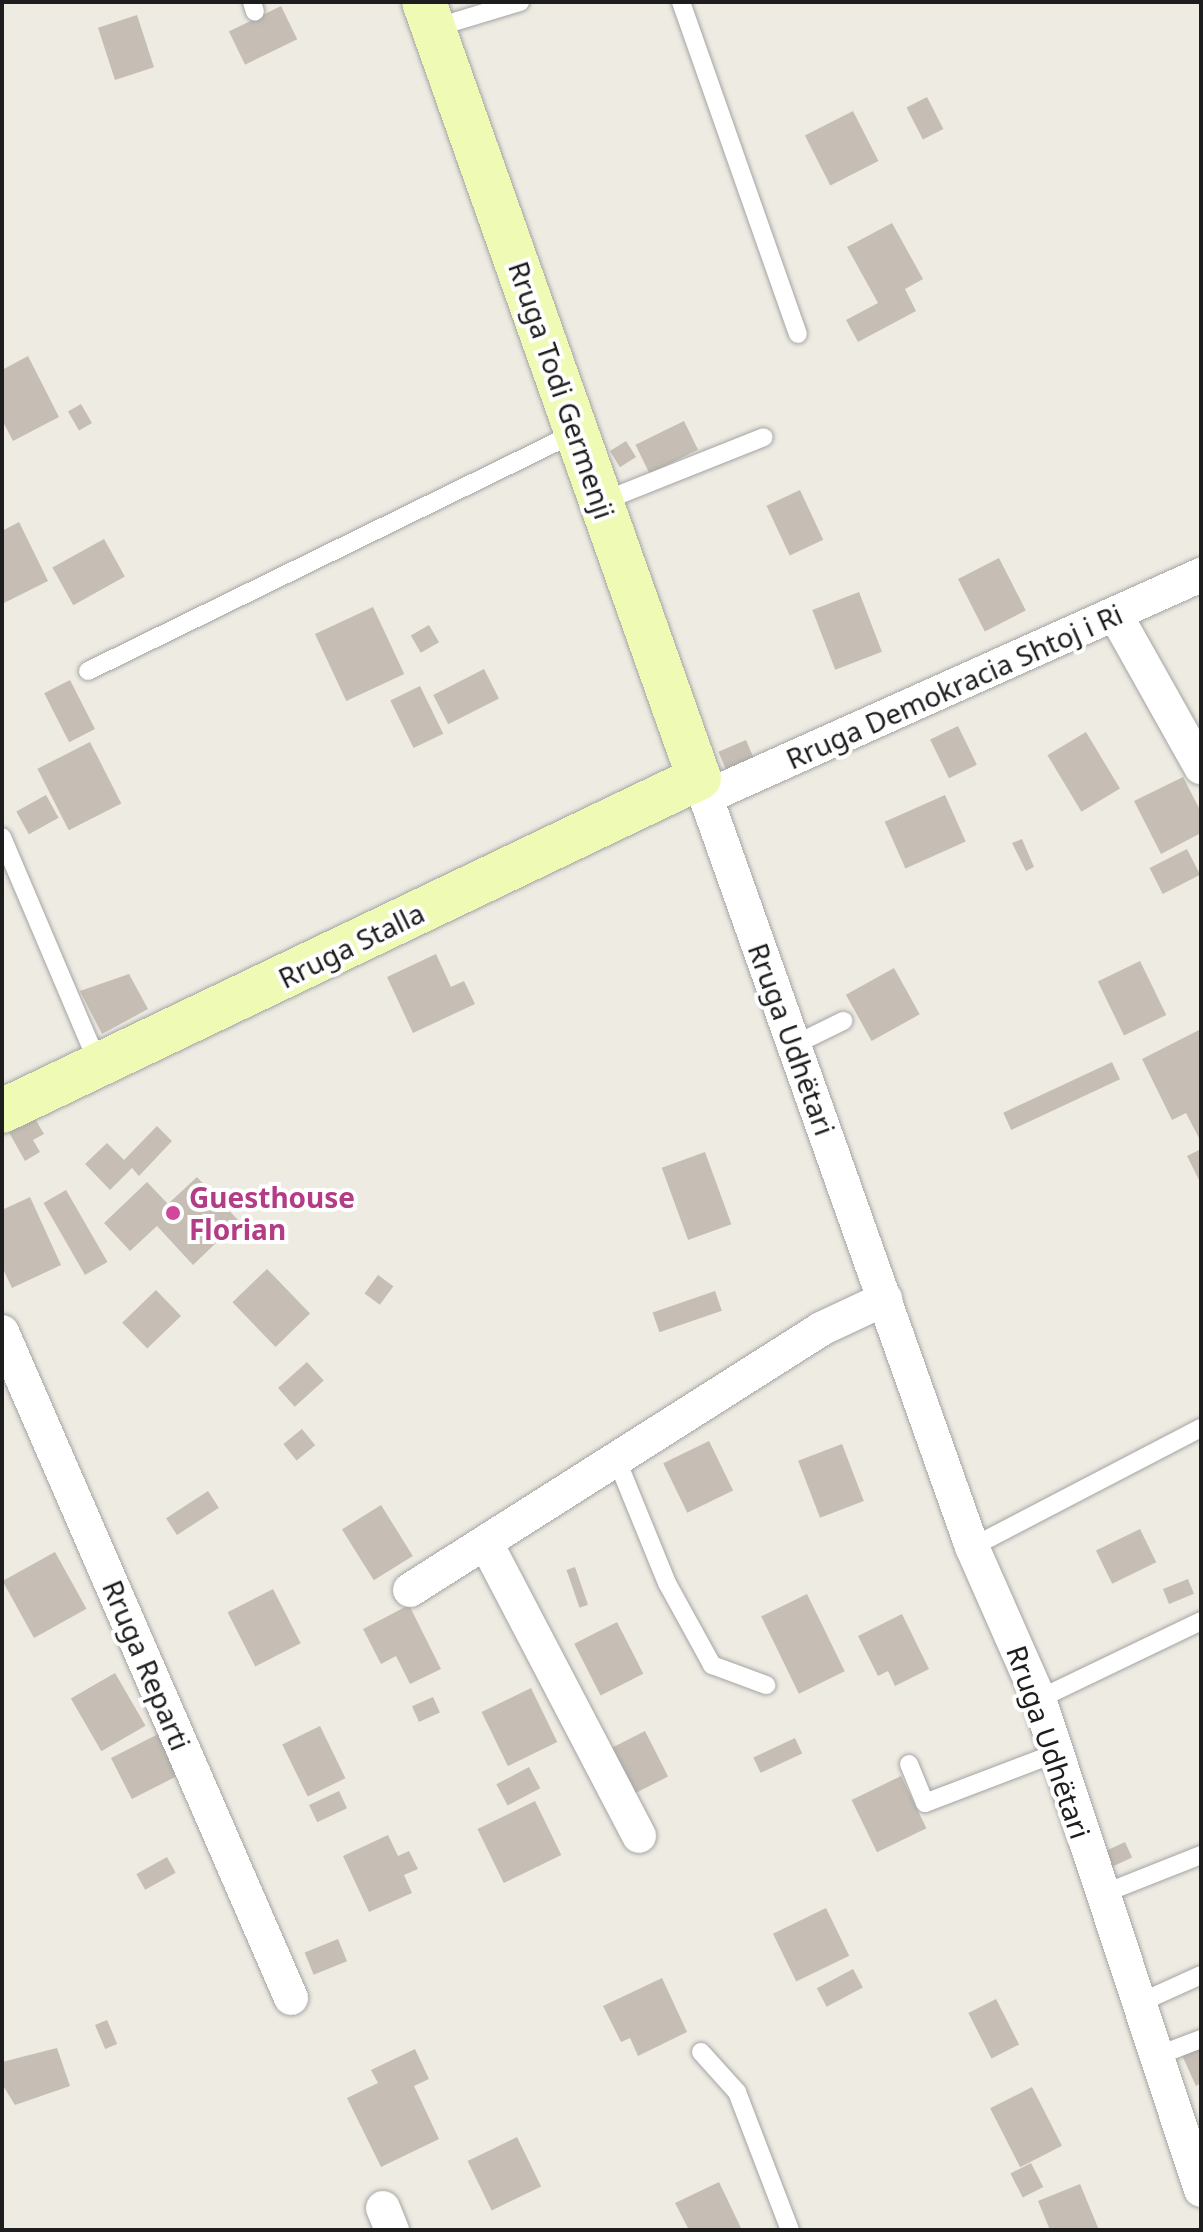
<!DOCTYPE html>
<html>
<head>
<meta charset="utf-8">
<style>
	body { margin:0 }
	#map { position:relative; width:1203px; height:2232px; overflow:hidden; background:#eeebe2; font-family:"Noto Sans",sans-serif }
	div>[style] { position:absolute }
	[style*='--x'] { left:calc(var(--x)*1px); top:calc(var(--y)*1px); width:calc(var(--w)*1px); rotate:calc(var(--a)*1deg) }
	.building>* { inset:0; background:#c6beb5; transform-origin:0 0 }
	.roads { filter:drop-shadow(0 0 2px #a4a4a4) drop-shadow(0 0 2px #a4a4a4) }
	.lane>* { height:18px; margin:-9px; padding:0 9px; transform-origin:9px; border-radius:9px; background:#fff }
	.street>* { height:34px; margin:-17px; padding:0 17px; transform-origin:17px; border-radius:17px; background:#fff }
	.secondary>* { height:44px; margin:-22px; padding:0 22px; transform-origin:22px; border-radius:22px; background:#effab4 }
	.dots>* { width:22px; height:22px; translate:-50% -50%; box-sizing:border-box; border:4px solid #fff; border-radius:50% }
	span { translate:-50% -50%; white-space:nowrap; text-align:center; line-height:1.15; -webkit-text-stroke:8px #fff; paint-order:stroke }
	.street-label { font-size:28px; color:#1d1d1d }
	.hotel-label { font-size:28px; color:#b23c85; font-weight:700 }
	.left { translate:0 -50%; text-align:left }
	.frame { position:absolute; inset:0; border:4px solid #1d1d1d; pointer-events:none }
</style>
</head>
<body>
<div id="map">
	<div class="building">
		<div style="left:281px;top:6px;width:37px;height:58px;rotate:64deg"></div>
		<div style="left:137px;top:15px;width:55px;height:41px;rotate:72deg"></div>
		<div style="left:927px;top:97px;width:36px;height:23px;rotate:63deg"></div>
		<div style="left:853px;top:111px;width:56px;height:54px;rotate:63deg"></div>
		<div style="clip-path:polygon(892px 223px,923px 279px,905px 289px,916px 311px,858px 342px,846px 320px,878px 303px,847px 247px)"></div>
		<div style="clip-path:polygon(28px 356px,59px 417px,13px 441px,2px 420px,2px 370px)"></div>
		<div style="left:81px;top:404px;width:22px;height:15px;rotate:60deg"></div>
		<div style="left:684px;top:421px;width:32px;height:54px;rotate:64deg"></div>
		<div style="left:626px;top:441px;width:19px;height:19px;rotate:58deg"></div>
		<div style="left:800px;top:490px;width:55px;height:37px;rotate:65deg"></div>
		<div style="clip-path:polygon(19px 522px,48px 581px,2px 604px,2px 531px)"></div>
		<div style="left:104px;top:539px;width:43px;height:59px;rotate:61deg"></div>
		<div style="left:999px;top:558px;width:59px;height:46px;rotate:63deg"></div>
		<div style="left:859px;top:592px;width:64px;height:50px;rotate:69deg"></div>
		<div style="left:373px;top:607px;width:74px;height:64px;rotate:65deg"></div>
		<div style="left:429px;top:625px;width:20px;height:21px;rotate:60deg"></div>
		<div style="left:484px;top:669px;width:33px;height:57px;rotate:63deg"></div>
		<div style="left:70px;top:680px;width:55px;height:29px;rotate:63deg"></div>
		<div style="left:420px;top:686px;width:53px;height:33px;rotate:64deg"></div>
		<div style="left:958px;top:726px;width:43px;height:31px;rotate:64deg"></div>
		<div style="left:1086px;top:732px;width:66px;height:45px;rotate:59deg"></div>
		<div style="left:746px;top:740px;width:21px;height:30px;rotate:67deg"></div>
		<div style="left:90px;top:742px;width:69px;height:59px;rotate:63deg"></div>
		<div style="clip-path:polygon(1183px 777px,1201px 812px,1201px 833px,1161px 854px,1134px 801px)"></div>
		<div style="left:46px;top:795px;width:26px;height:34px;rotate:61deg"></div>
		<div style="left:945px;top:795px;width:51px;height:66px;rotate:66deg"></div>
		<div style="clip-path:polygon(1022px 839px,1034px 867px,1026px 871px,1012px 843px)"></div>
		<div style="left:1187px;top:849px;width:29px;height:42px;rotate:63deg"></div>
		<div style="clip-path:polygon(436px 954px,451px 987px,464px 981px,475px 1004px,413px 1033px,387px 977px)"></div>
		<div style="left:1140px;top:961px;width:60px;height:47px;rotate:64deg"></div>
		<div style="left:894px;top:968px;width:53px;height:55px;rotate:61deg"></div>
		<div style="clip-path:polygon(129px 974px,148px 1009px,102px 1034px,80px 991px)"></div>
		<div style="clip-path:polygon(1201px 1029px,1201px 1142px,1186px 1113px,1172px 1120px,1142px 1059px)"></div>
		<div style="left:1112px;top:1062px;width:19px;height:120px;rotate:65deg"></div>
		<div style="clip-path:polygon(27px 1105px,44px 1134px,33px 1140px,40px 1152px,25px 1161px,2px 1120px)"></div>
		<div style="clip-path:polygon(157px 1126px,172px 1141px,139px 1176px,132px 1168px,110px 1190px,85px 1164px,107px 1143px,124px 1160px)"></div>
		<div style="clip-path:polygon(1201px 1149px,1201px 1184px,1187px 1156px)"></div>
		<div style="left:705px;top:1152px;width:77px;height:46px;rotate:70deg"></div>
		<div style="clip-path:polygon(197px 1177px,239px 1221px,193px 1265px,157px 1226px,130px 1251px,104px 1223px,147px 1182px,168px 1204px)"></div>
		<div style="left:66px;top:1190px;width:83px;height:26px;rotate:60deg"></div>
		<div style="clip-path:polygon(30px 1197px,61px 1265px,12px 1288px,2px 1267px,2px 1210px)"></div>
		<div style="left:267px;top:1269px;width:62px;height:48px;rotate:46deg"></div>
		<div style="left:378px;top:1275px;width:19px;height:23px;rotate:36deg"></div>
		<div style="left:156px;top:1290px;width:36px;height:47px;rotate:46deg"></div>
		<div style="left:715px;top:1291px;width:21px;height:66px;rotate:71deg"></div>
		<div style="left:307px;top:1362px;width:25px;height:39px;rotate:48deg"></div>
		<div style="left:302px;top:1429px;width:21px;height:24px;rotate:51deg"></div>
		<div style="left:709px;top:1441px;width:55px;height:51px;rotate:64deg"></div>
		<div style="left:842px;top:1444px;width:61px;height:47px;rotate:69deg"></div>
		<div style="left:208px;top:1491px;width:20px;height:50px;rotate:57deg"></div>
		<div style="left:381px;top:1505px;width:60px;height:46px;rotate:58deg"></div>
		<div style="left:1140px;top:1529px;width:37px;height:49px;rotate:64deg"></div>
		<div style="left:55px;top:1552px;width:65px;height:60px;rotate:61deg"></div>
		<div style="left:575px;top:1567px;width:40px;height:9px;rotate:71deg"></div>
		<div style="left:1188px;top:1579px;width:16px;height:27px;rotate:68deg"></div>
		<div style="left:273px;top:1589px;width:61px;height:51px;rotate:63deg"></div>
		<div style="left:807px;top:1594px;width:86px;height:51px;rotate:64deg"></div>
		<div style="clip-path:polygon(409px 1605px,441px 1669px,410px 1684px,396px 1656px,381px 1664px,363px 1629px)"></div>
		<div style="clip-path:polygon(902px 1614px,929px 1669px,895px 1686px,888px 1671px,878px 1676px,858px 1636px)"></div>
		<div style="left:617px;top:1622px;width:58px;height:48px;rotate:63deg"></div>
		<div style="left:115px;top:1673px;width:61px;height:51px;rotate:60deg"></div>
		<div style="left:531px;top:1688px;width:60px;height:55px;rotate:64deg"></div>
		<div style="left:433px;top:1697px;width:17px;height:23px;rotate:66deg"></div>
		<div style="left:320px;top:1726px;width:58px;height:42px;rotate:64deg"></div>
		<div style="left:168px;top:1729px;width:46px;height:64px;rotate:63deg"></div>
		<div style="left:645px;top:1731px;width:51px;height:47px;rotate:63deg"></div>
		<div style="left:795px;top:1738px;width:17px;height:46px;rotate:65deg"></div>
		<div style="left:529px;top:1767px;width:24px;height:37px;rotate:62deg"></div>
		<div style="left:901px;top:1776px;width:58px;height:55px;rotate:64deg"></div>
		<div style="left:339px;top:1791px;width:19px;height:33px;rotate:65deg"></div>
		<div style="left:535px;top:1801px;width:60px;height:64px;rotate:64deg"></div>
		<div style="clip-path:polygon(388px 1835px,398px 1856px,409px 1851px,418px 1869px,404px 1875px,412px 1893px,369px 1912px,343px 1856px)"></div>
		<div style="left:1125px;top:1842px;width:17px;height:28px;rotate:65deg"></div>
		<div style="left:167px;top:1857px;width:18px;height:35px;rotate:61deg"></div>
		<div style="left:826px;top:1908px;width:53px;height:59px;rotate:64deg"></div>
		<div style="left:338px;top:1939px;width:24px;height:36px;rotate:68deg"></div>
		<div style="left:853px;top:1969px;width:21px;height:41px;rotate:62deg"></div>
		<div style="clip-path:polygon(662px 1978px,687px 2032px,638px 2056px,630px 2038px,621px 2042px,603px 2006px)"></div>
		<div style="left:996px;top:1999px;width:51px;height:31px;rotate:63deg"></div>
		<div style="left:107px;top:2020px;width:26px;height:13px;rotate:67deg"></div>
		<div style="clip-path:polygon(1201px 2040px,1201px 2083px,1196px 2086px,1180px 2051px)"></div>
		<div style="clip-path:polygon(57px 2048px,70px 2086px,15px 2105px,2px 2084px,2px 2062px)"></div>
		<div style="clip-path:polygon(415px 2049px,429px 2079px,414px 2086px,439px 2139px,381px 2167px,347px 2098px,378px 2083px,371px 2070px)"></div>
		<div style="left:1032px;top:2087px;width:66px;height:47px;rotate:63deg"></div>
		<div style="left:517px;top:2137px;width:55px;height:55px;rotate:64deg"></div>
		<div style="left:1031px;top:2163px;width:27px;height:23px;rotate:63deg"></div>
		<div style="clip-path:polygon(719px 2182px,741px 2228px,689px 2230px,675px 2203px)"></div>
		<div style="clip-path:polygon(1080px 2184px,1099px 2230px,1050px 2230px,1038px 2201px)"></div>
	</div>
	<div class="roads">
		<div class="lane">
			<div style="--x:252;--y:2;--w:10;--a:73"></div>
			<div style="--x:681;--y:2;--w:352;--a:70.6"></div>
			<div style="--x:434;--y:28;--w:90;--a:-16.8"></div>
			<div style="--x:601;--y:502;--w:175;--a:-21.7"></div>
			<div style="--x:88;--y:671;--w:544;--a:-26.05"></div>
			<div style="--x:2;--y:837;--w:249;--a:67"></div>
			<div style="--x:794;--y:1045;--w:55;--a:-26.1"></div>
			<div style="--x:616;--y:1458;--w:135;--a:67.8"></div>
			<div style="--x:667;--y:1583;--w:94;--a:61.2"></div>
			<div style="--x:712;--y:1665;--w:58;--a:20.3"></div>
			<div style="--x:972;--y:1547;--w:258;--a:-27.5"></div>
			<div style="--x:1039;--y:1699;--w:180;--a:-25.7"></div>
			<div style="--x:909;--y:1764;--w:42;--a:67.7"></div>
			<div style="--x:925;--y:1803;--w:140;--a:-20.9"></div>
			<div style="--x:1100;--y:1895;--w:109;--a:-21.6"></div>
			<div style="--x:1135;--y:2005;--w:72;--a:-24.4"></div>
			<div style="--x:701;--y:2052;--w:54;--a:48"></div>
			<div style="--x:737;--y:2092;--w:148;--a:69"></div>
			<div style="--x:1154;--y:2057;--w:50;--a:-21"></div>
		</div>
		<div class="street">
			<div style="--x:1115;--y:614;--w:176;--a:60.7"></div>
			<div style="--x:699;--y:778;--w:816;--a:70.45"></div>
			<div style="--x:972;--y:1547;--w:166;--a:66.2"></div>
			<div style="--x:1039;--y:1699;--w:517;--a:71.74"></div>
			<div style="--x:706;--y:797;--w:543;--a:-24.16"></div>
			<div style="--x:2;--y:1332;--w:726;--a:66.54"></div>
			<div style="--x:488;--y:1547;--w:326;--a:62.4"></div>
			<div style="--x:410;--y:1590;--w:487;--a:-32.4"></div>
			<div style="--x:821;--y:1329;--w:71;--a:-25.1"></div>
			<div style="--x:383;--y:2208;--w:24;--a:68"></div>
		</div>
		<div class="secondary">
			<div style="--x:2;--y:1111;--w:772;--a:-25.54"></div>
			<div style="--x:699;--y:778;--w:823;--a:-109.51"></div>
		</div>
	</div>
	<div class="dots">
		<div style="left:173px;top:1213px;background:#d1479c"></div>
	</div>
	<div class="street-label">
		<span style="left:562px;top:390px;rotate:71deg">Rruga Todi Germenji</span>
		<span style="left:954px;top:686px;rotate:-24deg">Rruga Demokracia Shtoj i Ri</span>
		<span style="left:351px;top:945px;rotate:-26deg">Rruga Stalla</span>
		<span style="left:792px;top:1039px;rotate:70deg">Rruga Udhëtari</span>
		<span style="left:147px;top:1665px;rotate:67deg">Rruga Reparti</span>
		<span style="left:1049px;top:1742px;rotate:71deg">Rruga Udhëtari</span>
	</div>
	<div class="hotel-label">
		<span class="left" style="left:189px;top:1213px">Guesthouse<br>Florian</span>
	</div>
	<div class="frame"></div>
</div>
</body>
</html>
